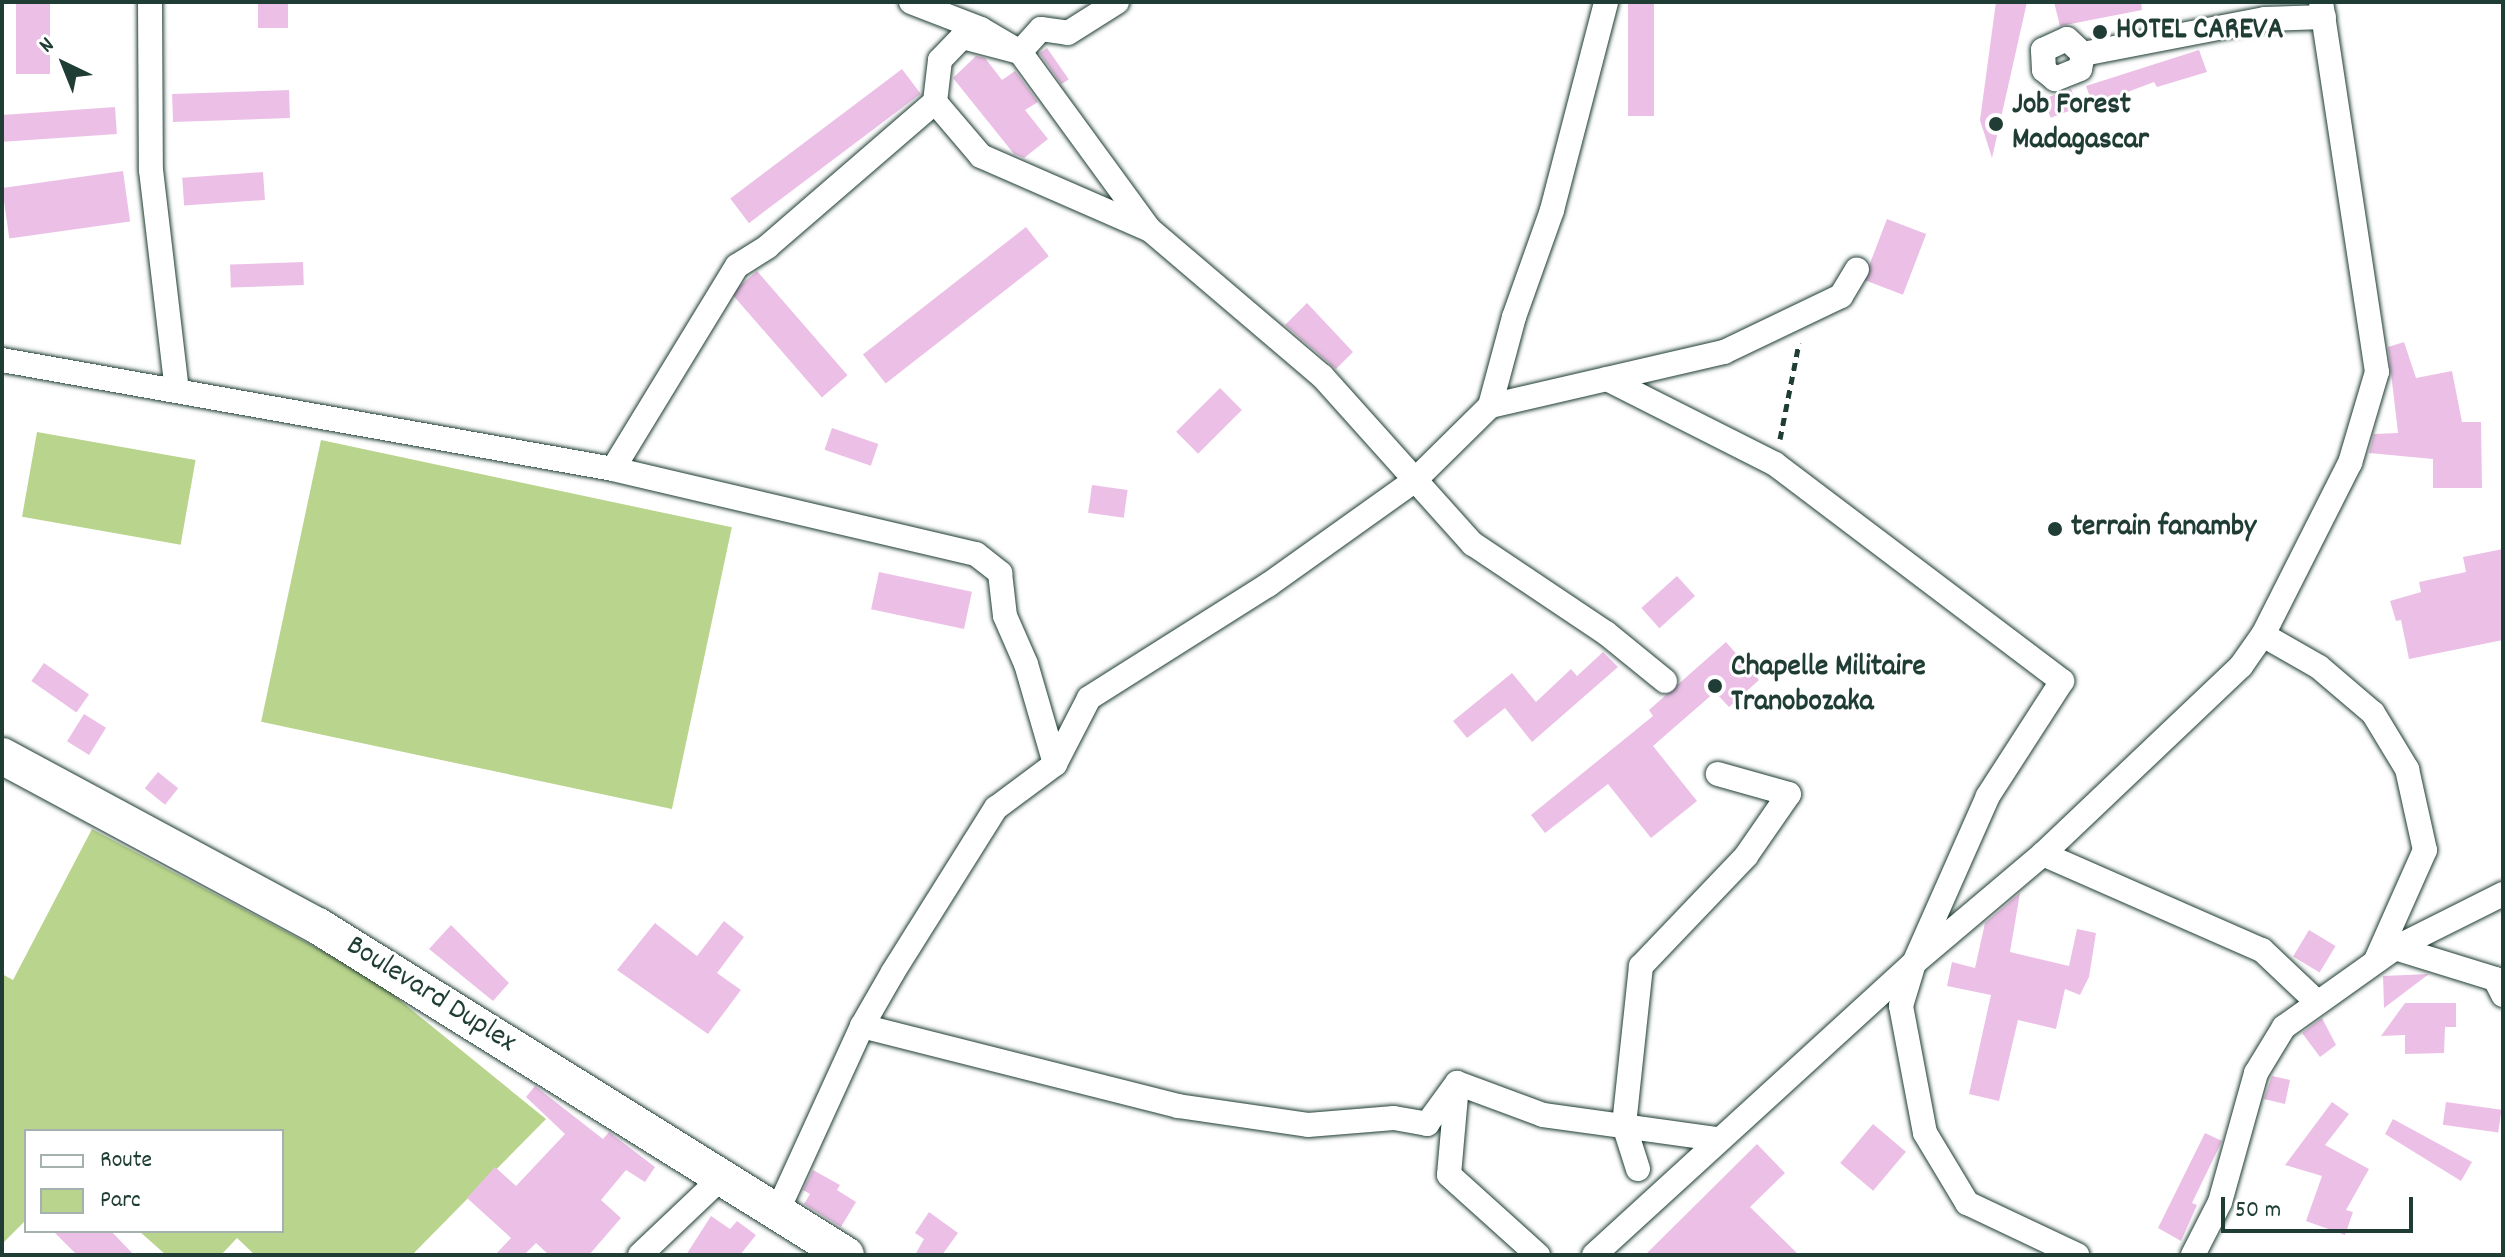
<!DOCTYPE html>
<html>
<head>
<meta charset="utf-8">
<style>
	body { margin:0 }
	#map { position:relative; width:2505px; height:1257px; overflow:hidden; background:#fff; font-family:Dekko,sans-serif }
	div>[style] { position:absolute }
	[style*='--x'] { left:calc(var(--x)*1px); top:calc(var(--y)*1px); width:calc(var(--w)*1px); rotate:calc(var(--a)*1deg) }
	.green>* { inset:0; background:#b9d48c; transform-origin:0 0 }
	.building>* { inset:0; background:#ecc0e6; transform-origin:0 0 }
	.path>* { height:5px; margin-top:-2.5px; transform-origin:0; background:repeating-linear-gradient(90deg,#1f3d34 0 8px,transparent 0 14px) }
	.roads { filter:drop-shadow(0 0 2px #1f3d34) drop-shadow(0 0 2px #1f3d34) }
	.street>* { height:24px; margin:-12px; padding:0 12px; transform-origin:12px; border-radius:12px; background:#fff }
	.secondary>* { height:36px; margin:-18px; padding:0 18px; transform-origin:18px; border-radius:18px; background:#fff }
	.dots>* { width:22px; height:22px; translate:-50% -50%; box-sizing:border-box; border:4px solid #fff; border-radius:50% }
	span { translate:-50% -50%; white-space:nowrap; text-align:center; line-height:1.15; -webkit-text-stroke:6px #fff; paint-order:stroke }
	.poi-label { font-size:30px; color:#1f3d34; font-weight:700 }
	.left { translate:0 -50%; text-align:left }
	.street-label { font-size:30px; color:#1f3d34 }
	.frame { position:absolute; inset:0; border:4px solid #1f3d34; pointer-events:none }
	.legend { position:absolute; left:24px; top:1129px; width:260px; height:104px; box-sizing:border-box; background:#fff; border:2px solid #a5b1ae; margin:0; padding:10px 14px; list-style:none; font-size:24px; color:#1f3d34 }
	.legend li { display:flex; align-items:center; gap:16px; height:40px }
	.legend b { width:40px; border:2px solid #a5b1ae }
	.north { position:absolute; left:24px; top:24px; width:80px; height:80px; -webkit-text-stroke:6px #fff; paint-order:stroke; rotate:317deg; font-size:22px; font-weight:700; line-height:32px; text-align:center; color:#1f3d34 }
	.north::after { content:''; display:block; margin:auto; width:28px; height:36px; background:#1f3d34; clip-path:polygon(50% 0,100% 100%,50% 72%,0 100%) }
	.scale { position:absolute; left:2221px; top:1197px; width:192px; height:36px; box-sizing:border-box; border:4px solid #1f3d34; border-top:0; padding-left:10px; font-size:24px; line-height:28px; white-space:nowrap; color:#1f3d34; -webkit-text-stroke:6px #fff; paint-order:stroke }
</style>
</head>
<body>
<div id="map">
	<div class="green">
		<div style="left:37px;top:432px;width:161px;height:86px;rotate:10deg"></div>
		<div style="left:321px;top:440px;width:420px;height:288px;rotate:12deg"></div>
		<div style="clip-path:polygon(92px 829px,370px 976px,546px 1119px,412px 1255px,255px 1255px,237px 1238px,221px 1255px,166px 1255px,139px 1231px,282px 1231px,282px 1131px,26px 1131px,26px 1220px,2px 1244px,2px 974px,13px 980px)"></div>
	</div>
	<div class="building">
		<div style="left:16px;top:2px;width:34px;height:72px"></div>
		<div style="left:258px;top:2px;width:30px;height:26px"></div>
		<div style="left:1628px;top:2px;width:26px;height:114px"></div>
		<div style="clip-path:polygon(1996px 2px,2027px 2px,1992px 158px,1980px 120px)"></div>
		<div style="clip-path:polygon(2054px 2px,2141px 2px,2142px 10px,2060px 26px)"></div>
		<div style="left:1047px;top:48px;width:38px;height:9px;rotate:55deg"></div>
		<div style="clip-path:polygon(2199px 50px,2207px 72px,2157px 87px,2154px 82px,2093px 105px,2086px 86px)"></div>
		<div style="clip-path:polygon(976px 56px,985px 58px,1002px 80px,1015px 71px,1038px 102px,1025px 110px,1048px 139px,1024px 158px,1014px 154px,953px 78px)"></div>
		<div style="left:902px;top:69px;width:31px;height:215px;rotate:53deg"></div>
		<div style="left:2071px;top:89px;width:20px;height:29px;rotate:70deg"></div>
		<div style="left:289px;top:90px;width:28px;height:117px;rotate:88deg"></div>
		<div style="left:115px;top:107px;width:27px;height:113px;rotate:86deg"></div>
		<div style="left:123px;top:171px;width:51px;height:122px;rotate:82deg"></div>
		<div style="left:263px;top:172px;width:28px;height:81px;rotate:86deg"></div>
		<div style="left:1887px;top:219px;width:42px;height:65px;rotate:21deg"></div>
		<div style="left:1026px;top:227px;width:37px;height:207px;rotate:52deg"></div>
		<div style="left:303px;top:262px;width:23px;height:73px;rotate:88deg"></div>
		<div style="left:757px;top:271px;width:138px;height:34px;rotate:49deg"></div>
		<div style="clip-path:polygon(1307px 303px,1353px 352px,1336px 369px,1285px 325px)"></div>
		<div style="clip-path:polygon(2404px 342px,2416px 378px,2452px 371px,2462px 422px,2481px 422px,2482px 488px,2433px 488px,2433px 459px,2369px 453px,2374px 434px,2398px 433px,2388px 347px)"></div>
		<div style="left:1220px;top:388px;width:31px;height:62px;rotate:45deg"></div>
		<div style="left:832px;top:428px;width:49px;height:23px;rotate:19deg"></div>
		<div style="left:1092px;top:485px;width:36px;height:28px;rotate:8deg"></div>
		<div style="clip-path:polygon(2503px 549px,2503px 640px,2409px 659px,2401px 620px,2396px 621px,2390px 601px,2421px 592px,2419px 582px,2466px 572px,2463px 557px)"></div>
		<div style="left:879px;top:572px;width:95px;height:38px;rotate:12deg"></div>
		<div style="left:1677px;top:576px;width:27px;height:48px;rotate:48deg"></div>
		<div style="clip-path:polygon(1726px 642px,1759px 680px,1729px 707px,1715px 692px,1653px 746px,1697px 801px,1651px 838px,1608px 784px,1545px 833px,1531px 815px,1653px 716px,1649px 710px)"></div>
		<div style="clip-path:polygon(1603px 652px,1618px 667px,1532px 742px,1505px 708px,1467px 738px,1453px 721px,1512px 673px,1536px 702px,1571px 669px,1577px 676px)"></div>
		<div style="left:44px;top:663px;width:55px;height:22px;rotate:35deg"></div>
		<div style="left:84px;top:714px;width:26px;height:32px;rotate:32deg"></div>
		<div style="left:158px;top:772px;width:26px;height:21px;rotate:39deg"></div>
		<div style="clip-path:polygon(2020px 893px,2010px 952px,2069px 966px,2077px 929px,2096px 933px,2089px 977px,2080px 995px,2065px 989px,2056px 1029px,2018px 1020px,1999px 1101px,1969px 1094px,1991px 995px,1947px 986px,1952px 962px,1975px 968px,1985px 923px)"></div>
		<div style="clip-path:polygon(724px 921px,744px 937px,717px 973px,741px 990px,708px 1034px,617px 970px,655px 923px,697px 956px)"></div>
		<div style="clip-path:polygon(451px 925px,509px 983px,493px 1001px,429px 949px)"></div>
		<div style="left:2309px;top:930px;width:31px;height:31px;rotate:31deg"></div>
		<div style="clip-path:polygon(2429px 974px,2384px 1008px,2383px 976px)"></div>
		<div style="clip-path:polygon(2405px 1003px,2456px 1003px,2456px 1027px,2445px 1027px,2444px 1053px,2405px 1054px,2405px 1035px,2381px 1036px)"></div>
		<div style="clip-path:polygon(2322px 1018px,2336px 1045px,2320px 1057px,2302px 1033px)"></div>
		<div style="clip-path:polygon(2272px 1076px,2290px 1080px,2285px 1104px,2264px 1099px)"></div>
		<div style="clip-path:polygon(535px 1086px,603px 1139px,609px 1132px,655px 1167px,645px 1182px,626px 1170px,601px 1200px,621px 1218px,589px 1255px,549px 1255px,536px 1243px,524px 1255px,495px 1255px,511px 1238px,467px 1198px,495px 1167px,516px 1186px,565px 1134px,526px 1097px)"></div>
		<div style="clip-path:polygon(2332px 1102px,2349px 1114px,2325px 1145px,2369px 1169px,2346px 1210px,2353px 1212px,2345px 1235px,2306px 1221px,2322px 1176px,2285px 1165px)"></div>
		<div style="left:2446px;top:1102px;width:56px;height:23px;rotate:8deg"></div>
		<div style="clip-path:polygon(2393px 1119px,2472px 1162px,2461px 1181px,2385px 1134px)"></div>
		<div style="left:1873px;top:1124px;width:43px;height:51px;rotate:40deg"></div>
		<div style="clip-path:polygon(2205px 1133px,2222px 1141px,2192px 1203px,2197px 1205px,2181px 1241px,2158px 1228px)"></div>
		<div style="clip-path:polygon(1757px 1144px,1785px 1173px,1750px 1207px,1799px 1255px,1645px 1255px)"></div>
		<div style="clip-path:polygon(813px 1170px,840px 1185px,837px 1190px,856px 1202px,841px 1227px,804px 1204px,810px 1194px,803px 1190px)"></div>
		<div style="clip-path:polygon(929px 1212px,958px 1233px,942px 1255px,915px 1255px,924px 1239px,915px 1233px)"></div>
		<div style="clip-path:polygon(711px 1216px,730px 1229px,737px 1221px,756px 1235px,740px 1255px,686px 1255px)"></div>
		<div style="clip-path:polygon(53px 1231px,111px 1231px,134px 1255px,77px 1255px)"></div>
	</div>
	<div class="path">
		<div style="--x:1780;--y:439;--w:98;--a:-78.8"></div>
	</div>
	<div class="roads">
		<div class="street">
			<div style="--x:150;--y:2;--w:168;--a:89.7"></div>
			<div style="--x:151;--y:170;--w:222;--a:83.3"></div>
			<div style="--x:911;--y:2;--w:75;--a:21.1"></div>
			<div style="--x:981;--y:29;--w:45;--a:30.5"></div>
			<div style="--x:1020;--y:52;--w:219;--a:53.9"></div>
			<div style="--x:1149;--y:229;--w:227;--a:40.4"></div>
			<div style="--x:1322;--y:376;--w:226;--a:48.1"></div>
			<div style="--x:1473;--y:544;--w:160;--a:33.8"></div>
			<div style="--x:1606;--y:633;--w:76;--a:39.1"></div>
			<div style="--x:2067;--y:39;--w:22;--a:43"></div>
			<div style="--x:2083;--y:54;--w:15;--a:101"></div>
			<div style="--x:2080;--y:69;--w:27;--a:158"></div>
			<div style="--x:2055;--y:79;--w:14;--a:-141"></div>
			<div style="--x:2044;--y:70;--w:20;--a:-93"></div>
			<div style="--x:2043;--y:50;--w:26;--a:-25"></div>
			<div style="--x:2083;--y:54;--w:185;--a:-10.9"></div>
			<div style="--x:2265;--y:19;--w:59;--a:-1.9"></div>
			<div style="--x:935;--y:102;--w:71;--a:49.6"></div>
			<div style="--x:981;--y:156;--w:182;--a:23.6"></div>
			<div style="--x:2;--y:360;--w:621;--a:10.11"></div>
			<div style="--x:613;--y:469;--w:373;--a:13.2"></div>
			<div style="--x:976;--y:554;--w:31;--a:38"></div>
			<div style="--x:1000;--y:573;--w:43;--a:83.4"></div>
			<div style="--x:1005;--y:616;--w:52;--a:66.4"></div>
			<div style="--x:1026;--y:664;--w:104;--a:73.8"></div>
			<div style="--x:1607;--y:379;--w:188;--a:26.8"></div>
			<div style="--x:1775;--y:464;--w:360;--a:37.1"></div>
			<div style="--x:2062;--y:681;--w:137;--a:122.8"></div>
			<div style="--x:1988;--y:796;--w:183;--a:113.9"></div>
			<div style="--x:1914;--y:963;--w:45;--a:106.8"></div>
			<div style="--x:1901;--y:1006;--w:129;--a:79.3"></div>
			<div style="--x:1925;--y:1133;--w:82;--a:59"></div>
			<div style="--x:1967;--y:1203;--w:122;--a:25.3"></div>
			<div style="--x:1490;--y:406;--w:92;--a:-74.9"></div>
			<div style="--x:1514;--y:317;--w:114;--a:-70.4"></div>
			<div style="--x:1552;--y:210;--w:215;--a:-75.4"></div>
			<div style="--x:613;--y:469;--w:238;--a:-58.6"></div>
			<div style="--x:737;--y:266;--w:36;--a:-32"></div>
			<div style="--x:767;--y:247;--w:222;--a:-40.8"></div>
			<div style="--x:935;--y:102;--w:42;--a:-83.2"></div>
			<div style="--x:940;--y:60;--w:32;--a:-46"></div>
			<div style="--x:962;--y:37;--w:60;--a:14.5"></div>
			<div style="--x:1020;--y:52;--w:31;--a:-48"></div>
			<div style="--x:1041;--y:29;--w:27;--a:8"></div>
			<div style="--x:1068;--y:33;--w:58;--a:-32.3"></div>
			<div style="--x:2263;--y:635;--w:64;--a:29.7"></div>
			<div style="--x:2319;--y:667;--w:71;--a:40.4"></div>
			<div style="--x:2373;--y:713;--w:66;--a:58.7"></div>
			<div style="--x:2407;--y:769;--w:83;--a:77.5"></div>
			<div style="--x:2425;--y:850;--w:120;--a:114"></div>
			<div style="--x:2043;--y:854;--w:239;--a:23.7"></div>
			<div style="--x:2262;--y:950;--w:76;--a:43.4"></div>
			<div style="--x:2395;--y:948;--w:105;--a:17.2"></div>
			<div style="--x:2495;--y:979;--w:18;--a:63"></div>
			<div style="--x:862;--y:1026;--w:326;--a:14.2"></div>
			<div style="--x:1178;--y:1106;--w:131;--a:8.3"></div>
			<div style="--x:1308;--y:1125;--w:86;--a:-4.7"></div>
			<div style="--x:1394;--y:1118;--w:34;--a:10"></div>
			<div style="--x:1427;--y:1124;--w:51;--a:-53.8"></div>
			<div style="--x:1457;--y:1083;--w:92;--a:20.4"></div>
			<div style="--x:1543;--y:1115;--w:176;--a:7.9"></div>
			<div style="--x:1457;--y:1085;--w:90;--a:95.1"></div>
			<div style="--x:1449;--y:1175;--w:120;--a:42"></div>
			<div style="--x:1638;--y:1169;--w:46;--a:-107.7"></div>
			<div style="--x:1624;--y:1125;--w:160;--a:-83.9"></div>
			<div style="--x:1641;--y:966;--w:152;--a:-46.3"></div>
			<div style="--x:1746;--y:856;--w:75;--a:-55.3"></div>
			<div style="--x:1789;--y:794;--w:74;--a:-164.3"></div>
			<div style="--x:777;--y:1212;--w:205;--a:-65.4"></div>
			<div style="--x:862;--y:1026;--w:62;--a:-60.1"></div>
			<div style="--x:893;--y:972;--w:194;--a:-57.9"></div>
			<div style="--x:996;--y:808;--w:74;--a:-36.7"></div>
			<div style="--x:1055;--y:764;--w:74;--a:-62.7"></div>
			<div style="--x:1089;--y:698;--w:212;--a:-32.3"></div>
			<div style="--x:1268;--y:585;--w:181;--a:-35.5"></div>
			<div style="--x:1415;--y:480;--w:105;--a:-44.6"></div>
			<div style="--x:1490;--y:406;--w:240;--a:-13"></div>
			<div style="--x:1724;--y:352;--w:130;--a:-25.6"></div>
			<div style="--x:1841;--y:296;--w:31;--a:-59"></div>
			<div style="--x:640;--y:1255;--w:112;--a:-43.5"></div>
			<div style="--x:1594;--y:1255;--w:433;--a:-42.4"></div>
			<div style="--x:1914;--y:963;--w:169;--a:-40.2"></div>
			<div style="--x:2043;--y:854;--w:273;--a:-43.5"></div>
			<div style="--x:2241;--y:666;--w:38;--a:-55"></div>
			<div style="--x:2263;--y:635;--w:193;--a:-63.2"></div>
			<div style="--x:2350;--y:463;--w:95;--a:-73.5"></div>
			<div style="--x:2377;--y:372;--w:374;--a:-98.6"></div>
			<div style="--x:2193;--y:1255;--w:59;--a:-63"></div>
			<div style="--x:2220;--y:1202;--w:134;--a:-74.4"></div>
			<div style="--x:2256;--y:1073;--w:54;--a:-58.7"></div>
			<div style="--x:2284;--y:1027;--w:136;--a:-35.4"></div>
			<div style="--x:2395;--y:948;--w:121;--a:-26.6"></div>
		</div>
		<div class="secondary">
			<div style="--x:2;--y:756;--w:359;--a:28.3"></div>
			<div style="--x:318;--y:926;--w:622;--a:31.93"></div>
		</div>
	</div>
	<div class="dots">
		<div style="left:2100px;top:32px;background:#1f3d34"></div>
		<div style="left:1996px;top:124px;background:#1f3d34"></div>
		<div style="left:2055px;top:529px;background:#1f3d34"></div>
		<div style="left:1715px;top:686px;background:#1f3d34"></div>
	</div>
	<div class="poi-label">
		<span class="left" style="left:2116px;top:32px">HOTEL CAREVA</span>
		<span class="left" style="left:2012px;top:124px">Job Forest<br>Madagascar</span>
		<span class="left" style="left:2071px;top:529px">terrain fanamby</span>
		<span class="left" style="left:1731px;top:686px">Chapelle Militaire<br>Tranobozaka</span>
	</div>
	<div class="street-label">
		<span style="left:430px;top:996px;rotate:32deg">Boulevard Duplex</span>
	</div>
	<div class="frame"></div>
	<ul class="legend">
	<li><b style="height:10px;background:#fff"></b>Route</li>
	<li><b style="height:22px;background:#b9d48c"></b>Parc</li>
	</ul>
	<div class="north">N</div>
	<div class="scale">50 m</div>
</div>
</body>
</html>
